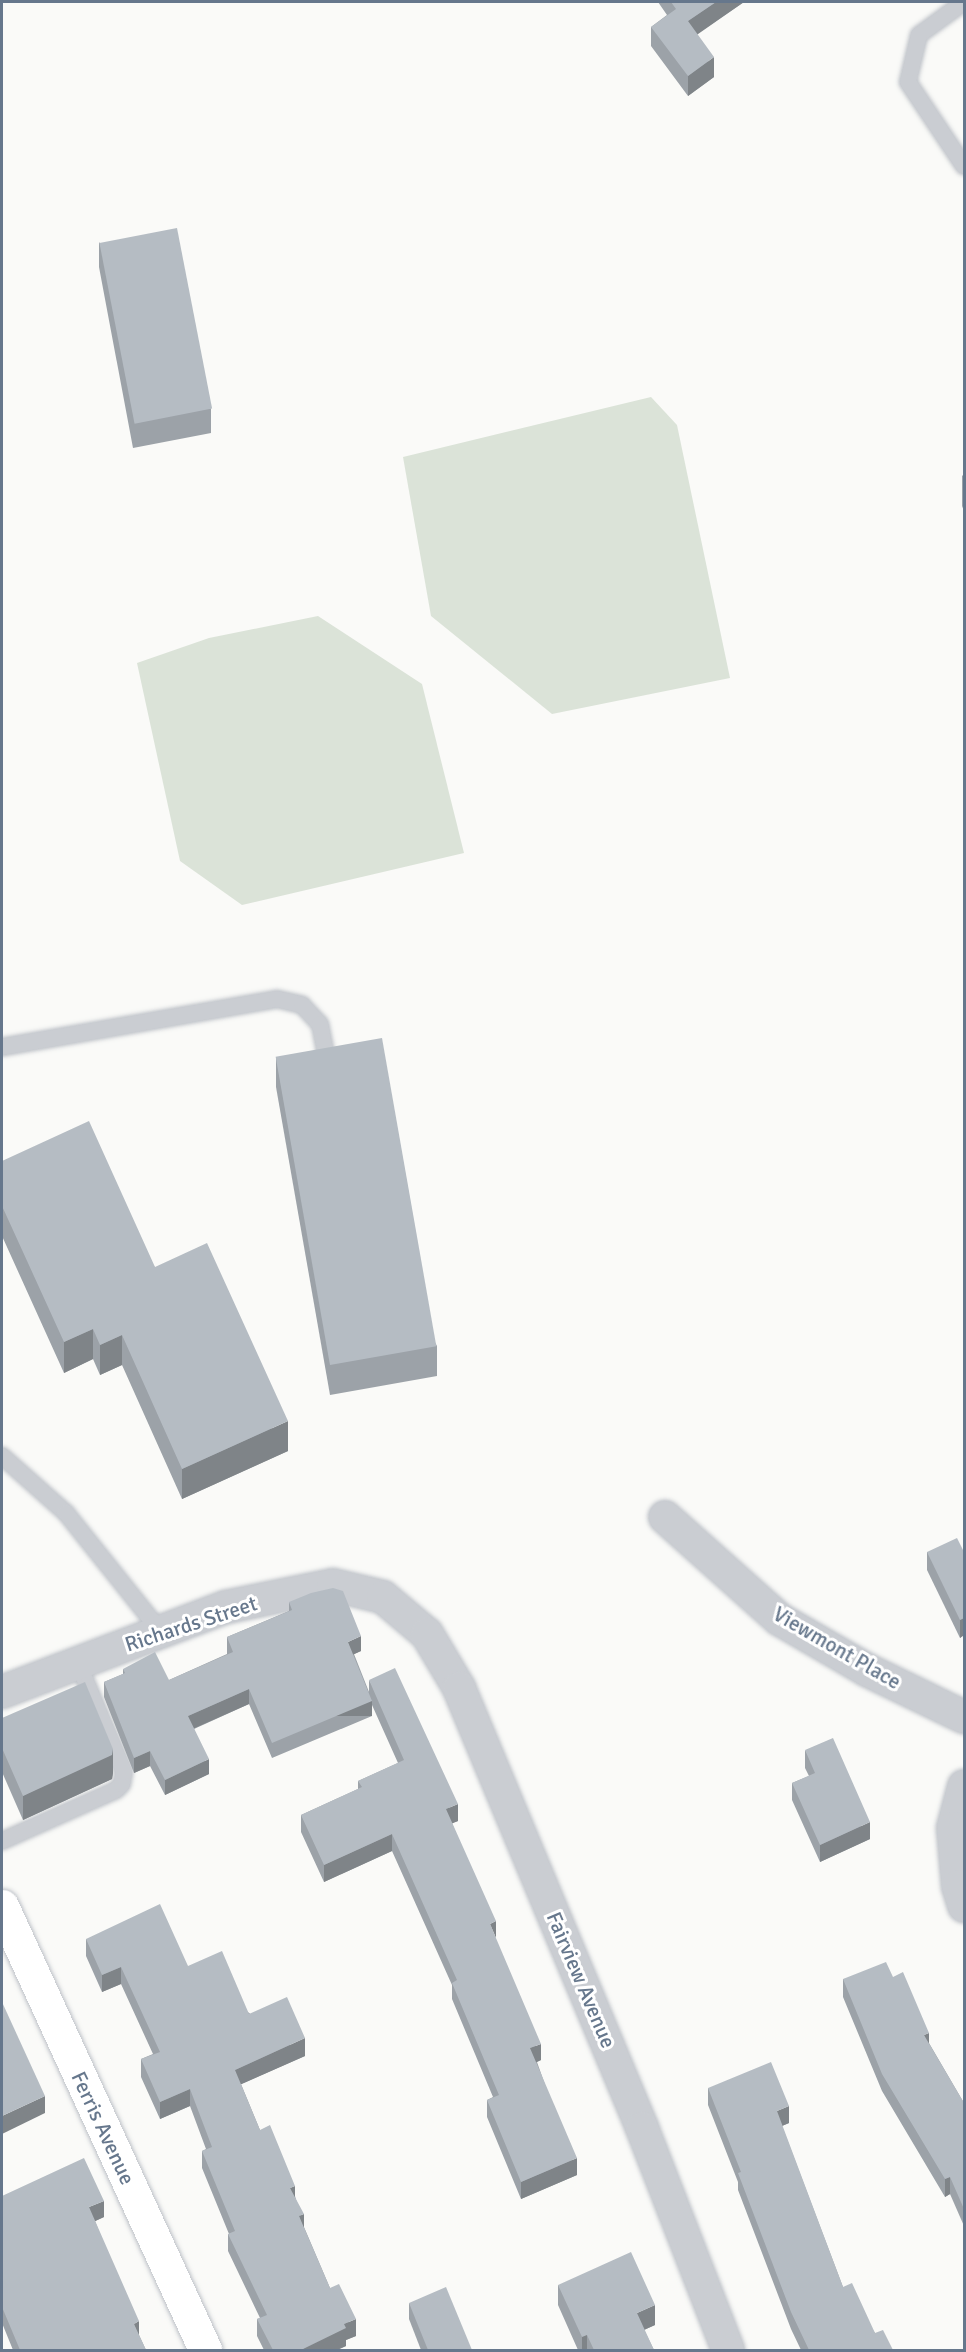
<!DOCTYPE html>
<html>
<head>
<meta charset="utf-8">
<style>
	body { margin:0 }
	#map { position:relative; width:966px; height:2352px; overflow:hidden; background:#fafaf8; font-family:Signika,sans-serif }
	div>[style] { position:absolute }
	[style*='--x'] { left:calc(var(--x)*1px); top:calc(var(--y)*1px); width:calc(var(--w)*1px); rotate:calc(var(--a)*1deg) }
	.green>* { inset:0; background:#dbe3d8 }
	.roads { filter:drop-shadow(0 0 2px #bec2c8) drop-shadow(0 0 2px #bec2c8) }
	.lane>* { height:16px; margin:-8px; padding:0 8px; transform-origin:8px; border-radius:8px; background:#cacdd2 }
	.street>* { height:32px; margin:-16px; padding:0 16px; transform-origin:16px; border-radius:16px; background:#cacdd2 }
	.secondary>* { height:33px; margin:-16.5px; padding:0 16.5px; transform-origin:16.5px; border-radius:16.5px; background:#fff }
	.wall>* { inset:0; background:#9ca2a8 }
	.shaded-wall>* { inset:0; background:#7f8488; transform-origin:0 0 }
	.building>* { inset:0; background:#b5bcc3; transform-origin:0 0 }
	span { translate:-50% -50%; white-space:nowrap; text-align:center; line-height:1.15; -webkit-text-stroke:6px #fff; paint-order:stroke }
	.street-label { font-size:21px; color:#66778c }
	.frame { position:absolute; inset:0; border:3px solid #66778c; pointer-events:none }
</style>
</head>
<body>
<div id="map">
	<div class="green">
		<div style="clip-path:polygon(651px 397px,677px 425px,730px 678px,552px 714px,431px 616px,403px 457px)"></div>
		<div style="clip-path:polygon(318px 616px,422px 684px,464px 853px,242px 905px,180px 861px,137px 663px,209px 638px)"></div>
	</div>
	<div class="roads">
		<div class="lane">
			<div style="--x:964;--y:2;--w:56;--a:143.7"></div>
			<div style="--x:919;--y:35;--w:48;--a:103.2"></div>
			<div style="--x:908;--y:82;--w:101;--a:56.3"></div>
			<div style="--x:2;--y:1047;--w:279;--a:-9.9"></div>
			<div style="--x:277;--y:999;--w:26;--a:13"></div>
			<div style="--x:302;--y:1005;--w:26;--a:47"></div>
			<div style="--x:320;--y:1024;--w:37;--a:79"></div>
			<div style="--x:2;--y:1456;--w:86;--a:41.7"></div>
			<div style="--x:66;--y:1513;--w:152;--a:51.4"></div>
			<div style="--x:2;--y:1841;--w:125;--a:-24.1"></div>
			<div style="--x:116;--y:1790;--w:8;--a:-45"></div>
			<div style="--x:122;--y:1784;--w:12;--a:-81"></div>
			<div style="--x:124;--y:1772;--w:118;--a:-112.9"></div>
		</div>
		<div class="street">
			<div style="--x:665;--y:1517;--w:153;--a:41.8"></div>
			<div style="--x:779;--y:1619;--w:102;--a:30.1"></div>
			<div style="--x:867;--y:1670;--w:108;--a:25.9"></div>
			<div style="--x:2;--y:1692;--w:240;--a:-20.8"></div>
			<div style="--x:226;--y:1607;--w:109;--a:-11.6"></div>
			<div style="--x:333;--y:1585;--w:51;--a:13.5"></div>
			<div style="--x:383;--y:1597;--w:57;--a:40.1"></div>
			<div style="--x:427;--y:1634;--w:63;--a:59.3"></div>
			<div style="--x:459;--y:1688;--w:477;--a:67.4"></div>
			<div style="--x:642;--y:2128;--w:238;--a:68.8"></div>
			<div style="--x:964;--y:1786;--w:43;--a:104.7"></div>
			<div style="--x:953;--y:1828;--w:58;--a:85.1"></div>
			<div style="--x:958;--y:1886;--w:21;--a:73"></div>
		</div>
		<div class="secondary">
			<div style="--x:2;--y:1906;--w:488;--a:65.4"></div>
		</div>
	</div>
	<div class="wall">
		<div style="clip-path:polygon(658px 2px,744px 2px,697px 34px,714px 77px,688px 96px,651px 46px,651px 27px,667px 15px)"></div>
		<div style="clip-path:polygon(99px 242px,211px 409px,211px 433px,133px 448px,99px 267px)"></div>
		<div style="clip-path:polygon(964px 474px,964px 511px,962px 506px,962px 476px)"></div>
		<div style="clip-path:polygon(276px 1057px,437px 1346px,437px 1376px,330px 1395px,276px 1087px)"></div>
		<div style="clip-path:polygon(2px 1161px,155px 1267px,288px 1451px,182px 1499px,122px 1365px,100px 1375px,93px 1359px,64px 1373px,2px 1236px)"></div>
		<div style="clip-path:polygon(927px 1552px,964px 1552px,964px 1635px,960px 1638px,927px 1570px)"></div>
		<div style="clip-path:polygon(289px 1602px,361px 1651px,354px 1654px,369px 1692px,369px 1680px,458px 1821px,452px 1823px,541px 2060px,537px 2062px,577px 2175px,521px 2199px,487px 2117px,487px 2100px,493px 2097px,452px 1999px,452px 1985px,392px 1851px,324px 1882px,301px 1832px,301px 1815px,358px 1789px,358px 1781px,398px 1763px,372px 1705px,372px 1716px,272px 1758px,249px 1704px,194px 1729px,209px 1774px,165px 1795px,150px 1766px,134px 1773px,104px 1697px,104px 1682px,123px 1674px,123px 1669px,169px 1680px,227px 1654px,227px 1637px,289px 1611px)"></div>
		<div style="clip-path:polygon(2px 1718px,113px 1773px,112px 1779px,23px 1820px,2px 1772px)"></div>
		<div style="clip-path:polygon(805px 1750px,870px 1839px,820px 1862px,792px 1800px,792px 1783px,809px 1776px,805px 1768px)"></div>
		<div style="clip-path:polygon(86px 1939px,188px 1966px,305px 2056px,241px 2084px,260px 2130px,295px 2196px,304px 2227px,330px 2288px,356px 2336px,346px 2340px,346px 2346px,337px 2350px,264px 2350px,257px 2336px,257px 2319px,260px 2318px,228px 2251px,228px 2234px,229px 2234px,202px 2168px,202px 2151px,206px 2149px,190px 2106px,160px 2119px,141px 2077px,141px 2059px,153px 2054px,121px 1984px,102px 1992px,86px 1956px)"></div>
		<div style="clip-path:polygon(893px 1977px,929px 2043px,964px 2103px,964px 2226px,950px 2194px,945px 2197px,882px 2091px,843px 1997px,843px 1979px)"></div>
		<div style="clip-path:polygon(708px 2088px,789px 2123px,782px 2126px,843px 2287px,875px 2333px,893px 2350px,801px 2350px,791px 2329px,738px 2190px,738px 2182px,708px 2105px)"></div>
		<div style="clip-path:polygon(2px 2196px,104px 2217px,95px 2221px,139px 2335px,146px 2350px,13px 2350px,2px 2323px)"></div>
		<div style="clip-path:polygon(558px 2285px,655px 2325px,644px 2330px,654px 2350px,578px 2350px,558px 2305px)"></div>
		<div style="clip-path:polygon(409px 2303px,472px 2350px,421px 2350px,409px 2319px)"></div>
	</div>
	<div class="shaded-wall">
		<div style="clip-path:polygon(716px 2px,744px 2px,688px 41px,688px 21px)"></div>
		<div style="clip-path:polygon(714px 57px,714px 77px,688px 96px,688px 76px)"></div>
		<div style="clip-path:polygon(93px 1329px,93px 1359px,64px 1373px,64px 1342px)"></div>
		<div style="clip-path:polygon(122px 1335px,122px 1365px,100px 1375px,100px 1345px)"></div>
		<div style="clip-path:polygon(288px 1421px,288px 1451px,182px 1499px,182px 1469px)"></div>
		<div style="clip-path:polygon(964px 1618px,964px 1635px,960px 1638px,960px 1620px)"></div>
		<div style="clip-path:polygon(361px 1636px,361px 1651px,348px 1657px,348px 1642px)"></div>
		<div style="clip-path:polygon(249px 1689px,249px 1704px,188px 1731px,188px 1716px)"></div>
		<div style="left:372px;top:1701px;width:15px;height:108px;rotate:90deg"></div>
		<div style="clip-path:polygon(113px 1749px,113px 1773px,112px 1779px,23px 1820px,23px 1796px)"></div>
		<div style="clip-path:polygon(150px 1751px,150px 1766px,134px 1773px,134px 1758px)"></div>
		<div style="clip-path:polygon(209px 1759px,209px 1774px,165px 1795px,165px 1780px)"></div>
		<div style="clip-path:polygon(458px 1804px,458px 1821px,446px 1826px,446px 1809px)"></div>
		<div style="clip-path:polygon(870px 1822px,870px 1839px,820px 1862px,820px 1845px)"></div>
		<div style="clip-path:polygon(392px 1834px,392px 1851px,324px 1882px,324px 1865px)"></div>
		<div style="clip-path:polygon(496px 1921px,496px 1938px,490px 1924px)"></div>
		<div style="clip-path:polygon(121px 1967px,121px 1984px,102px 1992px,102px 1975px)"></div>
		<div style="clip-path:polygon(929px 2033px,929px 2050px,924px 2035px)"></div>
		<div style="clip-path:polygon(305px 2038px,305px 2056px,235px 2087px,235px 2070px)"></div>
		<div style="clip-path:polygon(541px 2044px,541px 2060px,530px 2065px,530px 2048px)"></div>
		<div style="clip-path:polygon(190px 2089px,190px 2106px,160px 2119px,160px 2102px)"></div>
		<div style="clip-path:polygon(45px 2096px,45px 2113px,2px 2134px,2px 2116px)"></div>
		<div style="clip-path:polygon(789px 2106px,789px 2123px,777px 2128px,777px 2111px)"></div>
		<div style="clip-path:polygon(577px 2158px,577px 2175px,521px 2199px,521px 2182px)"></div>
		<div style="clip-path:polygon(950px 2177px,950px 2194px,945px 2197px,945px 2179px)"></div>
		<div style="clip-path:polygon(295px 2186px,295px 2204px,290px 2188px)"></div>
		<div style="clip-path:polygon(104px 2201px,104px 2217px,89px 2224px,89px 2207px)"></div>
		<div style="clip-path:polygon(304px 2214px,304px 2231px,299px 2216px)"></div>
		<div style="clip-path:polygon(655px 2305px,655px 2325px,637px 2333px,637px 2313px)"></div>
		<div style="clip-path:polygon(356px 2319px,356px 2336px,346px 2340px,346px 2346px,337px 2350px,301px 2350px,344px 2324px)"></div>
		<div style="clip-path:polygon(139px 2321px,139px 2338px,134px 2324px)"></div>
		<div style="left:587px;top:2335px;width:15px;height:5px;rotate:90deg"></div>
	</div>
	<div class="building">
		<div style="clip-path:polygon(671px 2px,716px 2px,688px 21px,714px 57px,688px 76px,651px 27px,676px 9px)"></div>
		<div style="left:177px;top:228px;width:184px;height:79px;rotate:79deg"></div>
		<div style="left:382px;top:1038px;width:313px;height:108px;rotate:80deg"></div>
		<div style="clip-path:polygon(89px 1121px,155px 1267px,207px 1243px,288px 1421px,182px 1469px,122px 1335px,100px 1345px,93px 1329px,64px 1342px,2px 1206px,2px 1161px)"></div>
		<div style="clip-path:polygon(957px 1538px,964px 1552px,964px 1618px,960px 1620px,927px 1552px)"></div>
		<div style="clip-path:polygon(333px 1588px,343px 1591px,361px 1636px,348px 1642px,372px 1701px,272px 1743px,249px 1689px,188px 1716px,209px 1759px,165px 1780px,150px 1751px,134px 1758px,104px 1682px,125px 1673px,123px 1669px,155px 1652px,169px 1680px,233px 1652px,227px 1637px,292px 1610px,289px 1602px,311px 1593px)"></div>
		<div style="clip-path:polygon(395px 1668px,458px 1804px,446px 1809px,496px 1921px,490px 1924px,541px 2044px,530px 2048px,577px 2158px,521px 2182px,487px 2100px,499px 2095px,452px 1983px,457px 1980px,392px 1834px,324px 1865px,301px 1815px,362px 1787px,358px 1781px,404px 1760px,369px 1680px)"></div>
		<div style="clip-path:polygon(85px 1682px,113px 1749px,112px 1755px,23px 1796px,2px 1748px,2px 1718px)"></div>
		<div style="clip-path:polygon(833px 1738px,870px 1822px,820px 1845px,792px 1783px,815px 1773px,805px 1750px)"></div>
		<div style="clip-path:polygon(160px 1904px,188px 1966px,222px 1951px,249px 2014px,287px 1997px,305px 2038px,235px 2070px,260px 2130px,270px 2125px,295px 2186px,290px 2188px,304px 2214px,299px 2216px,330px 2288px,339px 2284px,356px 2319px,344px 2324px,346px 2328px,301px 2350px,273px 2350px,257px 2319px,267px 2315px,228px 2234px,235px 2231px,202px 2151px,212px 2147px,190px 2089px,160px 2102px,141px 2059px,160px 2052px,121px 1967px,102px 1975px,86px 1939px)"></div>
		<div style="clip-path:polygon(886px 1962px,893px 1977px,903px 1972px,929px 2033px,924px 2035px,964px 2103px,964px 2209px,950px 2177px,945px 2179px,882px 2074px,843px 1979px)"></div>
		<div style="clip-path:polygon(2px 2002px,45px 2096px,2px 2116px)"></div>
		<div style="clip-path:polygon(771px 2062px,789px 2106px,777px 2111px,843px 2287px,852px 2283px,875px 2333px,883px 2330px,893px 2350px,809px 2350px,791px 2312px,738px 2173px,741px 2172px,708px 2088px)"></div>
		<div style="clip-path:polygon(84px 2158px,104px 2201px,89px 2207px,139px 2321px,134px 2324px,146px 2350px,20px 2350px,2px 2307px,2px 2196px)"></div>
		<div style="clip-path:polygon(631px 2252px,655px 2305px,637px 2313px,654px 2350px,594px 2350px,587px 2335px,582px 2337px,558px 2285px)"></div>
		<div style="clip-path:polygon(446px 2287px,472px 2350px,428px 2350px,409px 2303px)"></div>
	</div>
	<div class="street-label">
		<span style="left:191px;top:1624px;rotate:-18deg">Richards Street</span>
		<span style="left:837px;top:1648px;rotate:30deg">Viewmont Place</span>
		<span style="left:581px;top:1980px;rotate:67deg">Fairview Avenue</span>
		<span style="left:103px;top:2128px;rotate:65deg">Ferris Avenue</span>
	</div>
	<div class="frame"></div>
</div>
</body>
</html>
